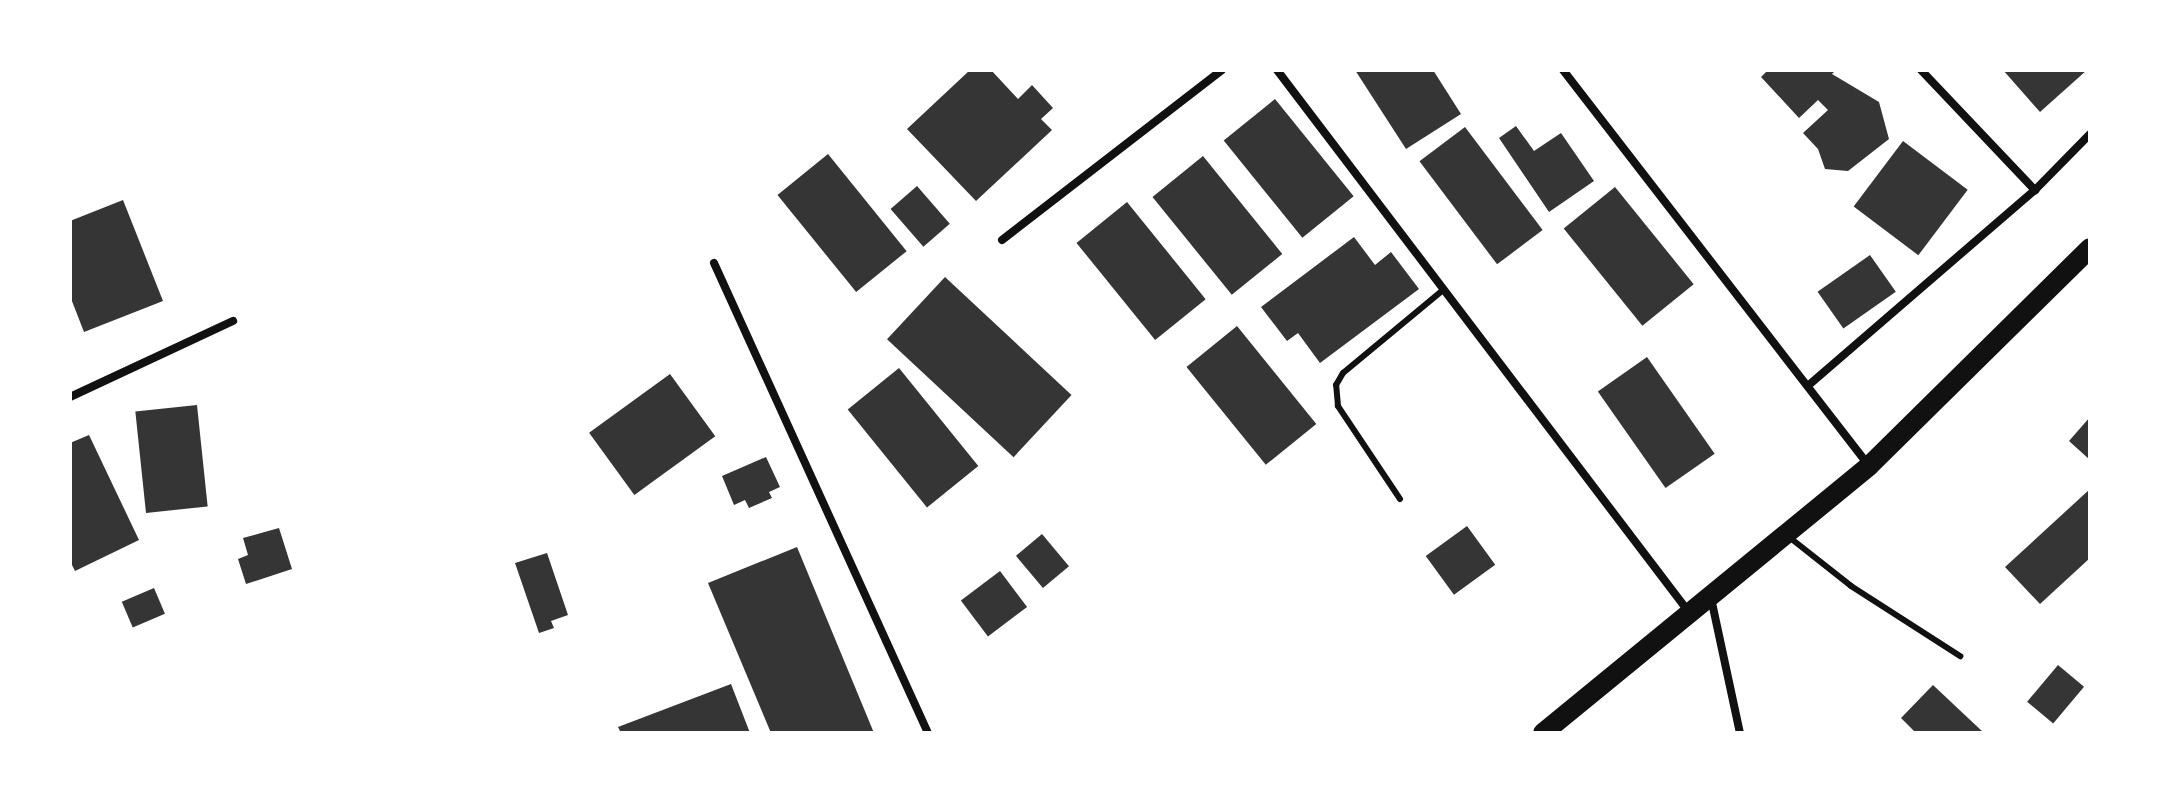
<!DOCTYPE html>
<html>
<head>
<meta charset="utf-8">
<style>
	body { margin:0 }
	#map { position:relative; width:2160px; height:803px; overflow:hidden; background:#fff; font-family:"DejaVu Sans",sans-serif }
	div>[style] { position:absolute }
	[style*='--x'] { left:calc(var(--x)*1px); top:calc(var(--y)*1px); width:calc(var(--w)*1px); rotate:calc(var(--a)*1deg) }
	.building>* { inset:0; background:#353535; transform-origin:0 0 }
	.service>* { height:6px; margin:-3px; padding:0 3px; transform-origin:3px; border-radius:3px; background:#111 }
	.minor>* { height:8px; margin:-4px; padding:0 4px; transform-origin:4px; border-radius:4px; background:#111 }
	.primary>* { height:20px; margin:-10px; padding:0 10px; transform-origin:10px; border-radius:10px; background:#111 }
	span { translate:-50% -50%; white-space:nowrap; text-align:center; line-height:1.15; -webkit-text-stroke:6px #fff; paint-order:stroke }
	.frame { position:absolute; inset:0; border:72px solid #fff; pointer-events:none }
</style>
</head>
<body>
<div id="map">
	<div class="building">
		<div style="clip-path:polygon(970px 70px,991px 70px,1018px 99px,1032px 85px,1053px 108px,1041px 119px,1052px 130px,976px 201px,907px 129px)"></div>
		<div style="clip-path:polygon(1355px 70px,1433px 70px,1461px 114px,1406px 149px)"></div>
		<div style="clip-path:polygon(1768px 70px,1836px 70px,1832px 74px,1879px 102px,1889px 139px,1848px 171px,1825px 169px,1818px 149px,1803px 133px,1828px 110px,1818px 100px,1799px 118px,1761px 77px)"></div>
		<div style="clip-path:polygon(2003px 70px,2087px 70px,2040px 112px)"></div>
		<div style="left:1275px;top:99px;width:125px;height:66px;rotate:51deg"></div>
		<div style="clip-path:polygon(1516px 126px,1534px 151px,1561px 133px,1594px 181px,1549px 212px,1499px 138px)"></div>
		<div style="left:1465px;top:127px;width:129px;height:57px;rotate:53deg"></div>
		<div style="left:1903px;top:141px;width:81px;height:82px;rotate:37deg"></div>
		<div style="left:828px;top:154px;width:125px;height:65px;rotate:51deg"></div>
		<div style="left:1203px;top:156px;width:126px;height:65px;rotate:51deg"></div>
		<div style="left:917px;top:186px;width:50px;height:35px;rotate:49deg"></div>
		<div style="left:1615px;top:187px;width:125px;height:66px;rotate:51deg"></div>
		<div style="clip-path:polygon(123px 200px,163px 301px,84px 332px,70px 296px,70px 221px)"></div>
		<div style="left:1127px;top:202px;width:125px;height:65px;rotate:51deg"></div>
		<div style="clip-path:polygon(1354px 237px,1375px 265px,1391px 252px,1419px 289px,1320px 363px,1298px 333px,1287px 341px,1261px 307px)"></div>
		<div style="left:1870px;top:255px;width:45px;height:64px;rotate:55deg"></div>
		<div style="left:945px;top:277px;width:173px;height:85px;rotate:43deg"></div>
		<div style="left:1237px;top:326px;width:126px;height:65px;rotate:51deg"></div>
		<div style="left:1647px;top:357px;width:118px;height:60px;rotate:55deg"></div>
		<div style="left:899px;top:368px;width:126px;height:66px;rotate:51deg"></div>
		<div style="left:670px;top:374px;width:77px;height:100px;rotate:54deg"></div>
		<div style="left:197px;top:405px;width:102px;height:62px;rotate:84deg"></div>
		<div style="clip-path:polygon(2090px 417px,2090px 460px,2069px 441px)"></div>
		<div style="clip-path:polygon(89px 435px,139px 540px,75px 571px,70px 561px,70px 443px)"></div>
		<div style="clip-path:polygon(766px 457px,780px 487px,769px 492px,772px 498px,749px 508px,745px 500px,734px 505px,722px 476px)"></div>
		<div style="clip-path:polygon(2090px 489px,2090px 558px,2040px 604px,2005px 567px)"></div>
		<div style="left:1467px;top:526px;width:48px;height:51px;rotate:54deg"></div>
		<div style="clip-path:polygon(279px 528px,292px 569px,246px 584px,238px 559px,248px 555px,243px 538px)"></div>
		<div style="left:1042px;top:534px;width:42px;height:34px;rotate:50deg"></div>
		<div style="clip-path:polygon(797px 547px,874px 733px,771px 733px,708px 583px)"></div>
		<div style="clip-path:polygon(547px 553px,568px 615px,551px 621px,554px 628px,539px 633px,515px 563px)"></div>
		<div style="left:1000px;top:571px;width:45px;height:49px;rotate:53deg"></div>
		<div style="left:154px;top:588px;width:28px;height:35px;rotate:67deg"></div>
		<div style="left:2058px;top:665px;width:34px;height:48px;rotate:40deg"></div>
		<div style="clip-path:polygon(731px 684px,750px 733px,621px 733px,618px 727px)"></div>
		<div style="clip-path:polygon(1933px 685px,1984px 733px,1916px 733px,1901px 718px)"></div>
	</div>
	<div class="service">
		<div style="--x:1400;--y:499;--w:112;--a:-123.7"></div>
		<div style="--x:1338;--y:406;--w:21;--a:-95"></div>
		<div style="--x:1336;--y:385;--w:14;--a:-60"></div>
		<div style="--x:1343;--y:373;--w:131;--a:-39.7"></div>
		<div style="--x:1789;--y:537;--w:79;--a:38.3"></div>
		<div style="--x:1851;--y:586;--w:130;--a:32.7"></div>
	</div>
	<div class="minor">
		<div style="--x:1277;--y:70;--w:679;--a:52.78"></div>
		<div style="--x:1563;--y:70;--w:499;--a:52.3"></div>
		<div style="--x:1921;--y:70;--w:166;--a:46.5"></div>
		<div style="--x:1002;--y:240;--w:278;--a:-37.7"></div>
		<div style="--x:714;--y:263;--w:516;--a:65.52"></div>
		<div style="--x:1810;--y:384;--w:297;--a:-40.8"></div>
		<div style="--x:2035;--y:190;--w:78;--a:-45.5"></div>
		<div style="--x:70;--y:397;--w:180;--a:-25"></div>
		<div style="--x:1711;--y:598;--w:138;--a:77.9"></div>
	</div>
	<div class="primary">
		<div style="--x:1543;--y:733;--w:421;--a:-39.3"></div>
		<div style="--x:1869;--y:466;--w:310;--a:-44.6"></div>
	</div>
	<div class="frame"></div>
</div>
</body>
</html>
